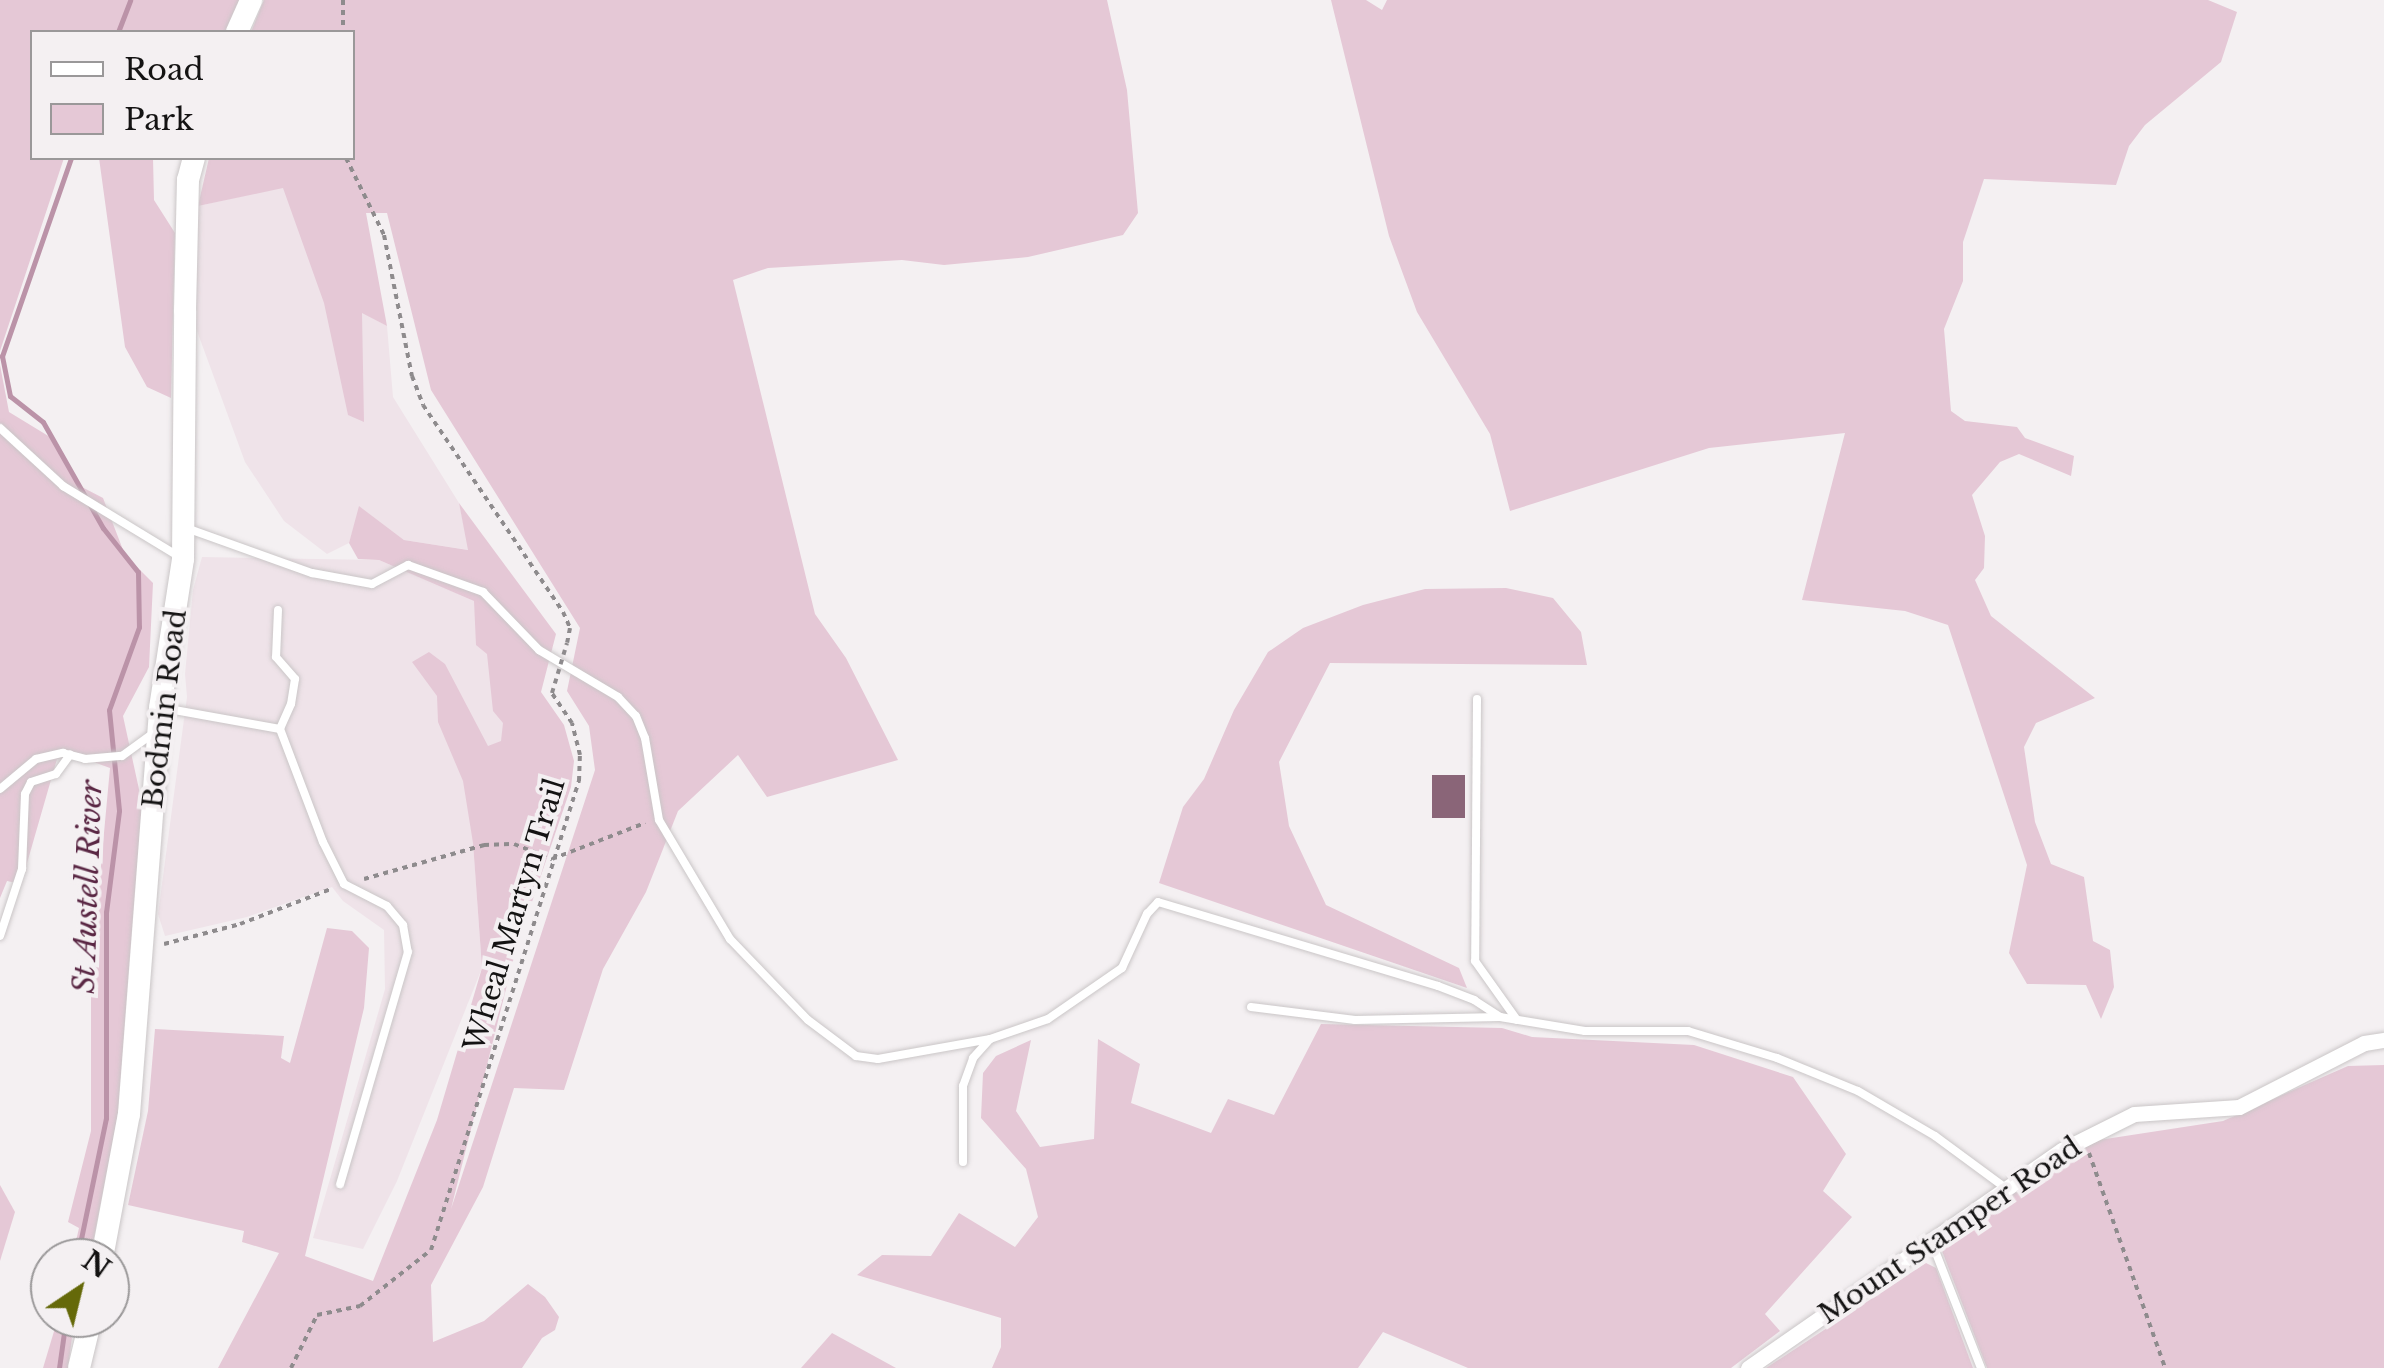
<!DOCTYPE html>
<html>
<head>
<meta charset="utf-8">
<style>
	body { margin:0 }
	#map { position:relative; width:2384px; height:1368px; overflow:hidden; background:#f4f0f2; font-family:"Libre Baskerville",serif }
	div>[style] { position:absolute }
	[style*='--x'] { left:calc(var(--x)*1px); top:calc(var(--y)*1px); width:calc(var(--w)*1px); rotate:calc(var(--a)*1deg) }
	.built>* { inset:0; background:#efe3e9 }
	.green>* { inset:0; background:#e5c8d6 }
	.stream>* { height:5px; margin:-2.5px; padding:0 2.5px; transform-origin:2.5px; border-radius:2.5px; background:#bb93a8 }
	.building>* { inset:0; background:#8a6578; transform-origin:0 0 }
	.path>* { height:4px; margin-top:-2px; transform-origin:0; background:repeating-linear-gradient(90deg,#8e8b8d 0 5px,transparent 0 10px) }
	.roads { filter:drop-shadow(0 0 2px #cac6c7) drop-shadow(0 0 2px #cac6c7) }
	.lane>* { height:8px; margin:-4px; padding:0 4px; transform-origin:4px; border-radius:4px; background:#fff }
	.street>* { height:15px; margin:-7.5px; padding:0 7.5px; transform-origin:7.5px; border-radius:7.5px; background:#fff }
	.secondary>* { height:22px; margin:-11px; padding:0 11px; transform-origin:11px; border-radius:11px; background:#fff }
	.path-bridge>* { height:4px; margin-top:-2px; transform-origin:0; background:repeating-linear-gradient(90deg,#8e8b8d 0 5px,transparent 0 10px) }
	span { translate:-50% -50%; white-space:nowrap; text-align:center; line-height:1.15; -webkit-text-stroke:8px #f4f0f2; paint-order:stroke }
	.street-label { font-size:28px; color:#141313 }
	.water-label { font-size:30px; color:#592643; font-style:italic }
	.legend { position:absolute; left:30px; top:30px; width:325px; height:130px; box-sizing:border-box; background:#f4f0f2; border:2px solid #9a9899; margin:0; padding:12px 18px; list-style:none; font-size:30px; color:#141313 }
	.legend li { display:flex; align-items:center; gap:20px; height:50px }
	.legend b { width:50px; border:2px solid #9a9899 }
	.north { position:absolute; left:30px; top:1238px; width:100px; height:100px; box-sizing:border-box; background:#f4f0f2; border:2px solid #9a9899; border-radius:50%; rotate:35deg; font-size:28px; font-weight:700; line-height:40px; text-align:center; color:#141313 }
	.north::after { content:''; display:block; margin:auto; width:35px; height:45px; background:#656909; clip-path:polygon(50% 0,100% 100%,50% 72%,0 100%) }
</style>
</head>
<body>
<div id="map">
	<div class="built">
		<div style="clip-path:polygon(283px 187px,362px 312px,387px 326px,393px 397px,459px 503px,469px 550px,404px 540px,360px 507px,349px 543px,327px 554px,284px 521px,245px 462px,193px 320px,198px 206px)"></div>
		<div style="clip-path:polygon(202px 557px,379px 560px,486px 605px,526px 722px,473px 843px,482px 968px,397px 1181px,363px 1249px,313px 1238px,385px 989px,384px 930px,343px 901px,332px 887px,247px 917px,165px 936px,158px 914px,187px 697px,185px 674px,193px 590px)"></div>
	</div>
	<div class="green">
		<div style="clip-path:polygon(0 0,239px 0,229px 32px,32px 32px,32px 158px,64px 158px,0 351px)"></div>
		<div style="clip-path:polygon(264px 0,1107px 0,1127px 90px,1138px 213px,1123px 235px,1028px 257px,944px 265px,902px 260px,768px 268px,733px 280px,815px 614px,846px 658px,898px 760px,767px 797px,738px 755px,678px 811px,646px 892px,603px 969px,564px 1090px,514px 1088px,483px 1187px,431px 1285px,433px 1342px,484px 1321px,528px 1284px,545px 1297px,559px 1317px,555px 1330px,542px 1338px,522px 1368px,218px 1368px,279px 1253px,242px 1242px,244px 1231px,128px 1205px,148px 1111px,155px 1029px,284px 1036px,281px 1058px,290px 1063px,327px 928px,352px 931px,369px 948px,364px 1008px,305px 1256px,373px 1281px,437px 1120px,482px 968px,473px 843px,463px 781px,438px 722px,437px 696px,412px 662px,429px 652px,445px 664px,488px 746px,501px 741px,503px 723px,493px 711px,487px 654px,476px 645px,474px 601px,379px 560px,358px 559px,349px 543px,359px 506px,404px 540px,468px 550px,459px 503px,556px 634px,541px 692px,564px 725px,574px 761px,571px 787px,516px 949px,451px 1209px,595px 770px,589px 726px,567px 691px,580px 628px,431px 390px,387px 213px,366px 213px,387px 326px,362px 313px,364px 422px,348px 415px,324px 303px,283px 188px,198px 206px,209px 158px,352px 158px,352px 32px,251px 32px)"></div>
		<div style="clip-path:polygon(1331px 0,1366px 0,1382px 10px,1387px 0,2208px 0,2237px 12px,2221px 62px,2145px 125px,2129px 146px,2116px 185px,1984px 179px,1963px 242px,1963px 281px,1944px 329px,1951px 411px,1965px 421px,2017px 427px,2025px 438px,2074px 456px,2071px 476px,2019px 454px,2000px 462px,1972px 495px,1985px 536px,1984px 568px,1975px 580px,1991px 616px,2095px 698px,2036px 723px,2024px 747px,2035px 822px,2051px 864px,2084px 877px,2093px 941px,2110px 950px,2114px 987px,2101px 1019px,2086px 985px,2027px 984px,2009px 953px,2027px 865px,1948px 625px,1905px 611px,1802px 600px,1845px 433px,1709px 448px,1510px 511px,1490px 434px,1417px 312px,1389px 236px)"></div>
		<div style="clip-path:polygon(99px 158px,153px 158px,154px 200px,175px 233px,171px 398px,147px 387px,125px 347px)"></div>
		<div style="clip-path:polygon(0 365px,9px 412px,50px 437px,76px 484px,103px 498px,125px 555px,153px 583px,149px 667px,123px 716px,142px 803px,123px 1088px,90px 1258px,72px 1258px,79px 1228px,68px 1222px,91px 1131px,91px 973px,110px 768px,80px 757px,57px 759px,21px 884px,7px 881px,0 898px)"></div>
		<div style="clip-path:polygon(1506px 588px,1553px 598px,1581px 632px,1587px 665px,1330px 663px,1279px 762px,1289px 826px,1326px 905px,1459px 968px,1467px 988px,1159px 883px,1183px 807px,1204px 779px,1234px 710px,1268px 652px,1303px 628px,1363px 605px,1425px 589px)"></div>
		<div style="clip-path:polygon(1321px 1024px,1502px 1028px,1532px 1037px,1694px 1045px,1793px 1077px,1846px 1154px,1823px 1191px,1852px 1217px,1765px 1314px,1780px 1331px,1731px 1368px,1468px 1368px,1383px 1332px,1358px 1368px,992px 1368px,1001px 1347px,1001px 1318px,857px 1275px,882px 1255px,931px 1256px,959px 1213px,1015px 1247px,1038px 1217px,1026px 1169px,981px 1118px,983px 1073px,996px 1056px,1031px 1040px,1016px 1111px,1040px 1147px,1094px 1139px,1098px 1039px,1140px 1064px,1131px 1103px,1211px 1133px,1228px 1099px,1274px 1115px)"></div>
		<div style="clip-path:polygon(2384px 1065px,2384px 1368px,1987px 1368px,1942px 1251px,1993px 1209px,2067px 1154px,2099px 1140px,2223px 1121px,2348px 1066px)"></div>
		<div style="clip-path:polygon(0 1185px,15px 1212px,0 1261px)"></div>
		<div style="clip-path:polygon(1926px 1263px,1936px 1268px,1973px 1368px,1766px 1368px)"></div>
		<div style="clip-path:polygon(58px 1318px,70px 1319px,73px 1330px,68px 1368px,43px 1368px)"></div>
		<div style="clip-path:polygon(832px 1333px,896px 1368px,801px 1368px)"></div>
	</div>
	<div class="stream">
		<div style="--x:118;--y:32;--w:34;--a:-69"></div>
		<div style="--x:71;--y:158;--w:210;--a:109.2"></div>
		<div style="--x:2;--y:356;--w:41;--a:78.7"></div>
		<div style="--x:10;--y:396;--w:42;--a:38.2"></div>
		<div style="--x:43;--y:422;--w:122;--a:60.5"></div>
		<div style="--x:103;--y:528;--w:56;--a:51.5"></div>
		<div style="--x:138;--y:572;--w:55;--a:89"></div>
		<div style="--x:139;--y:627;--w:88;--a:109.9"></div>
		<div style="--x:109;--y:710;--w:101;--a:84.3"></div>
		<div style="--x:119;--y:811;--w:102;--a:97.3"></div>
		<div style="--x:106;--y:912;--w:206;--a:90"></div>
		<div style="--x:106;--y:1118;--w:143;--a:101.7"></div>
		<div style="--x:59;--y:1368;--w:50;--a:-82"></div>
	</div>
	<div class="building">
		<div style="left:1432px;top:775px;width:33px;height:43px"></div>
	</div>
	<div class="path">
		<div style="--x:343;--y:0;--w:32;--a:90"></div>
		<div style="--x:346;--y:158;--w:86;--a:63.7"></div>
		<div style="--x:384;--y:235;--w:144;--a:78.8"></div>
		<div style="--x:412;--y:376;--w:31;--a:69"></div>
		<div style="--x:423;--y:405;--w:250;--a:55.9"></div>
		<div style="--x:563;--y:612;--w:17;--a:66"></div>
		<div style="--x:570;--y:628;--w:15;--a:101"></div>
		<div style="--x:364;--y:879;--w:125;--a:-15.8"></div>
		<div style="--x:484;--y:845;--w:30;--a:-2"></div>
		<div style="--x:514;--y:844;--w:41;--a:21.5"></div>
		<div style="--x:552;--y:859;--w:100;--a:-21.2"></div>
		<div style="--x:164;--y:944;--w:79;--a:-14.7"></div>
		<div style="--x:240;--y:924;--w:97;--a:-21"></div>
		<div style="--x:2089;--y:1153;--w:228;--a:70.5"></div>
		<div style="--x:291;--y:1368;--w:59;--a:-63.9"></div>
		<div style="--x:317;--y:1315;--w:44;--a:-11.8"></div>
		<div style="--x:360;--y:1306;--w:90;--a:-38.3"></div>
		<div style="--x:431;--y:1250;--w:492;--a:-72.5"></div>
		<div style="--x:579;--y:781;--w:26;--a:-88"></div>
		<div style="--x:580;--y:755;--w:33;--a:-104"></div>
		<div style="--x:572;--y:723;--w:36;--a:-124"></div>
	</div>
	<div class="roads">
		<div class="lane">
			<div style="--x:0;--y:428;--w:86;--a:42.6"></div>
			<div style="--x:63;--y:486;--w:135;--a:31.3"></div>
			<div style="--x:189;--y:529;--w:131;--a:19.7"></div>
			<div style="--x:312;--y:573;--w:61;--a:10.4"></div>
			<div style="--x:372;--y:584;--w:41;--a:-27.8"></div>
			<div style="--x:408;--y:565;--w:80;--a:19.8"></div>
			<div style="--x:483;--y:592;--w:81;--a:46"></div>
			<div style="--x:539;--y:650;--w:92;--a:30.7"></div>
			<div style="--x:618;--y:697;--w:26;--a:47"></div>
			<div style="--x:636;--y:716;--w:24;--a:68"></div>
			<div style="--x:645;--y:738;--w:83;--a:80.3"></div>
			<div style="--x:659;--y:820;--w:139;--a:59.2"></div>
			<div style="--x:730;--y:939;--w:112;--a:46.1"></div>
			<div style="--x:808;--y:1020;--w:60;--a:36.9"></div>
			<div style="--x:856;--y:1056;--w:22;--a:8"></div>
			<div style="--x:878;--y:1059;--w:114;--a:-10.1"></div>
			<div style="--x:990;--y:1039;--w:61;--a:-19"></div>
			<div style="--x:1048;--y:1019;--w:90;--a:-34.6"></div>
			<div style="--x:1122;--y:968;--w:60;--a:-65.2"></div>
			<div style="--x:1147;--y:914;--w:16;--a:-47"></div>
			<div style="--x:1158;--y:902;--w:292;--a:16.7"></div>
			<div style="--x:1438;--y:986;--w:39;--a:21"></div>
			<div style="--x:1474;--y:1000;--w:31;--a:33"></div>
			<div style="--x:278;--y:610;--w:47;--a:92.4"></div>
			<div style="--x:276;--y:657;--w:29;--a:49"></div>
			<div style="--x:295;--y:679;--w:25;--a:99"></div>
			<div style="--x:291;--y:704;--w:27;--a:114"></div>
			<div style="--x:1477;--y:699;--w:262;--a:90.4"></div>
			<div style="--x:1475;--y:961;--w:72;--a:54.6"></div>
			<div style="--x:163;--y:708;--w:119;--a:10.2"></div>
			<div style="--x:280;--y:729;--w:121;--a:69.2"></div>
			<div style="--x:323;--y:842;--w:47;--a:63.4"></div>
			<div style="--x:344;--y:884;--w:48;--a:27.1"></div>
			<div style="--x:387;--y:906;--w:25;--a:50"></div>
			<div style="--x:403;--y:925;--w:27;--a:80"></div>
			<div style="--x:408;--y:952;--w:242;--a:106.3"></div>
			<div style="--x:0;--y:789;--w:47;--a:-39.8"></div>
			<div style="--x:36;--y:759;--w:28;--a:-13"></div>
			<div style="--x:63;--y:753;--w:23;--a:15"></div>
			<div style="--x:85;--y:759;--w:37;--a:-5"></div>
			<div style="--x:122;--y:756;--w:36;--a:-36"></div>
			<div style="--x:0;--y:936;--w:71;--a:-71.8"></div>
			<div style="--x:22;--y:869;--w:75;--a:-87.7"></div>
			<div style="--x:25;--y:794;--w:13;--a:-63"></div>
			<div style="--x:31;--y:782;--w:26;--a:-18"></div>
			<div style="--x:56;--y:774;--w:24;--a:-54"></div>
			<div style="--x:1251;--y:1007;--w:105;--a:7.1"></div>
			<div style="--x:1355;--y:1020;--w:145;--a:-1.2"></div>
			<div style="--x:1500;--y:1017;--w:86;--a:9.4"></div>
			<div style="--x:1585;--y:1031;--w:103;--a:0"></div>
			<div style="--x:1688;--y:1031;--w:93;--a:16.9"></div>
			<div style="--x:1777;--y:1058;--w:87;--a:22.2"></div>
			<div style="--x:1858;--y:1091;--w:89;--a:30.3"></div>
			<div style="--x:1935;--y:1136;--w:89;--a:36.4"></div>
			<div style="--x:963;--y:1162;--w:76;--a:-90"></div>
			<div style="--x:963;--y:1086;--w:30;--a:-70"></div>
			<div style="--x:973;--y:1058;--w:25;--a:-48"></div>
			<div style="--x:1932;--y:1243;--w:134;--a:68.6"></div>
		</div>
		<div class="street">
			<div style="--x:1748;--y:1368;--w:382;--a:-34.8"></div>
			<div style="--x:2062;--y:1150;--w:80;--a:-26.6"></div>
			<div style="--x:2134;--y:1114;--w:105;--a:-3.8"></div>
			<div style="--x:2239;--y:1107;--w:140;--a:-27.1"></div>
			<div style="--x:2364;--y:1043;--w:20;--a:-9"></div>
		</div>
		<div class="secondary">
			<div style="--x:237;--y:32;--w:35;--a:-66"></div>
			<div style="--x:102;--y:1258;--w:147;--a:-79.4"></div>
			<div style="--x:129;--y:1114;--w:407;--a:-85.6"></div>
			<div style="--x:160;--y:708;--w:151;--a:-81.2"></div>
			<div style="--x:183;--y:559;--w:248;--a:-89.5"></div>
			<div style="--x:185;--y:311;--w:131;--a:-88.7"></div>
			<div style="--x:188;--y:180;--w:23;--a:-75"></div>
			<div style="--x:79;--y:1368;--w:51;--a:-76.5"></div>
		</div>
	</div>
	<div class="path-bridge">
		<div style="--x:552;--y:693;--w:52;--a:-73.3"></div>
	</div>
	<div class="street-label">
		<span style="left:165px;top:709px;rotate:-83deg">Bodmin Road</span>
		<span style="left:515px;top:915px;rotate:-73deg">Wheal Martyn Trail</span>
		<span style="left:1950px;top:1231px;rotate:-34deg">Mount Stamper Road</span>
	</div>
	<div class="water-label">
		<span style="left:88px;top:887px;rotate:-88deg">St Austell River</span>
	</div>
	<ul class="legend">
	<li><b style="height:12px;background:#fff"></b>Road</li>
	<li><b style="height:28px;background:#e5c8d6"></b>Park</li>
	</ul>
	<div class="north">N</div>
</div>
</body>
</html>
